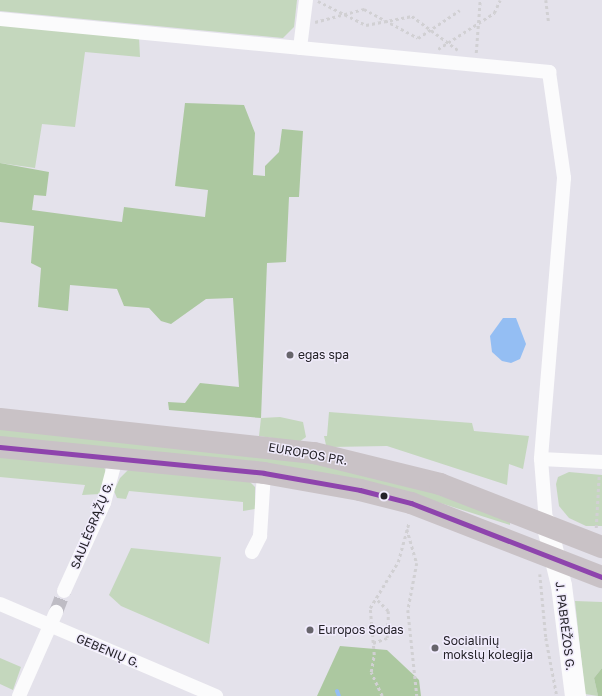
<!DOCTYPE html>
<html>
<head>
<meta charset="utf-8">
<style>
	body { margin:0 }
	#map { position:relative; width:602px; height:696px; overflow:hidden; background:#e4e2eb; font-family:"Golos Text",sans-serif }
	div>[style] { position:absolute }
	[style*='--x'] { left:calc(var(--x)*1px); top:calc(var(--y)*1px); width:calc(var(--w)*1px); rotate:calc(var(--a)*1deg) }
	.green>* { inset:0; background:#c4d7bd }
	.forest>* { inset:0; background:#acc8a0 }
	.water>* { inset:0; background:#94bef3 }
	.stream>* { height:4px; margin:-2px; padding:0 2px; transform-origin:2px; border-radius:2px; background:#94bef3 }
	.street-tunnel>* { height:14px; margin-top:-7px; transform-origin:0; background:repeating-linear-gradient(90deg,#bebcc4 0 14px,transparent 0 21px) }
	.path>* { height:2.5px; margin-top:-1.25px; transform-origin:0; background:repeating-linear-gradient(90deg,#d1d0d3 0 3px,transparent 0 6px) }
	.street>* { height:14px; margin:-7px; padding:0 7px; transform-origin:7px; border-radius:7px; background:#fbfbfc }
	.secondary>* { height:21px; margin:-10.5px; padding:0 10.5px; transform-origin:10.5px; border-radius:10.5px; background:#fbfbfc }
	.primary>* { height:22px; margin:-11px; padding:0 11px; transform-origin:11px; border-radius:11px; background:#c9c2c6 }
	.bus-1>* { height:5px; margin:-2.5px; padding:0 2.5px; transform-origin:2.5px; border-radius:2.5px; background:#8e44ad }
	.dots>* { width:11px; height:11px; translate:-50% -50%; box-sizing:border-box; border:2px solid #f0ebfc; border-radius:50% }
	span { translate:-50% -50%; white-space:nowrap; text-align:center; line-height:1.15; -webkit-text-stroke:3px #f0ebfc; paint-order:stroke }
	.poi-label { font-size:12px; color:#242228 }
	.left { translate:0 -50%; text-align:left }
	.street-label { font-size:12px; color:#242228 }
</style>
</head>
<body>
<div id="map">
	<div class="green">
		<div style="clip-path:polygon(0 0,297px 0,294px 27px,283px 38px,0 11px)"></div>
		<div style="clip-path:polygon(0 24px,139px 37px,140px 57px,85px 52px,75px 127px,42px 124px,35px 168px,0 163px)"></div>
		<div style="clip-path:polygon(329px 412px,472px 423px,474px 431px,529px 436px,523px 469px,509px 464px,507px 485px,387px 446px,331px 447px,326px 445px,324px 436px,327px 436px)"></div>
		<div style="clip-path:polygon(280px 417px,303px 422px,306px 437px,299px 442px,259px 436px,261px 418px)"></div>
		<div style="clip-path:polygon(0 426px,262px 452px,413px 485px,510px 519px,510px 525px,415px 495px,0 440px)"></div>
		<div style="clip-path:polygon(0 454px,104px 467px,106px 472px,100px 494px,82px 495px,85px 485px,0 477px)"></div>
		<div style="clip-path:polygon(130px 468px,247px 479px,255px 487px,255px 509px,243px 511px,243px 502px,129px 491px,126px 499px,117px 498px,114px 491px,120px 478px)"></div>
		<div style="clip-path:polygon(569px 472px,602px 475px,602px 526px,586px 526px,569px 518px,559px 506px,556px 484px,558px 477px)"></div>
		<div style="clip-path:polygon(131px 548px,221px 557px,209px 644px,121px 606px,109px 595px)"></div>
		<div style="clip-path:polygon(575px 601px,602px 602px,602px 668px,594px 678px,598px 696px,585px 694px)"></div>
		<div style="clip-path:polygon(0 658px,21px 667px,13px 690px,0 684px)"></div>
	</div>
	<div class="forest">
		<div style="clip-path:polygon(185px 103px,244px 105px,255px 133px,253px 175px,265px 176px,265px 166px,279px 152px,282px 129px,303px 131px,299px 197px,289px 197px,286px 262px,267px 263px,261px 418px,169px 410px,168px 402px,185px 403px,200px 383px,239px 387px,233px 298px,206px 299px,171px 324px,161px 321px,149px 308px,124px 306px,117px 289px,70px 285px,68px 311px,38px 307px,41px 268px,31px 263px,34px 226px,0 222px,0 163px,49px 172px,46px 196px,34px 195px,32px 210px,122px 222px,124px 207px,205px 217px,208px 190px,175px 186px)"></div>
		<div style="clip-path:polygon(340px 646px,387px 650px,419px 680px,421px 696px,317px 696px)"></div>
		<div style="clip-path:polygon(602px 668px,602px 696px,598px 696px,594px 678px)"></div>
	</div>
	<div class="water">
		<div style="clip-path:polygon(503px 318px,516px 318px,526px 344px,520px 359px,511px 363px,502px 361px,492px 352px,490px 336px)"></div>
	</div>
	<div class="stream">
		<div style="--x:337;--y:691;--w:5;--a:68"></div>
	</div>
	<div class="street-tunnel">
		<div style="--x:56;--y:612;--w:22;--a:-69"></div>
	</div>
	<div class="path">
		<div style="--x:546;--y:0;--w:23;--a:83"></div>
		<div style="--x:318;--y:1;--w:54;--a:26.6"></div>
		<div style="--x:366;--y:25;--w:47;--a:-11.1"></div>
		<div style="--x:412;--y:16;--w:57;--a:36.5"></div>
		<div style="--x:315;--y:22;--w:51;--a:-14.9"></div>
		<div style="--x:364;--y:9;--w:61;--a:28.2"></div>
		<div style="--x:418;--y:38;--w:50;--a:-33.7"></div>
		<div style="--x:438;--y:49;--w:67;--a:-32.7"></div>
		<div style="--x:494;--y:13;--w:14;--a:-65"></div>
		<div style="--x:476;--y:53;--w:53;--a:-85.7"></div>
		<div style="--x:596;--y:528;--w:53;--a:-86.8"></div>
		<div style="--x:407;--y:529;--w:35;--a:74"></div>
		<div style="--x:417;--y:563;--w:48;--a:100.8"></div>
		<div style="--x:408;--y:610;--w:86;--a:84"></div>
		<div style="--x:540;--y:574;--w:64;--a:84.6"></div>
		<div style="--x:546;--y:638;--w:59;--a:79.3"></div>
		<div style="--x:373;--y:643;--w:15;--a:-20"></div>
		<div style="--x:387;--y:638;--w:18;--a:-87"></div>
		<div style="--x:388;--y:620;--w:9;--a:-90"></div>
		<div style="--x:388;--y:611;--w:17;--a:-135"></div>
		<div style="--x:382;--y:696;--w:26;--a:-115"></div>
		<div style="--x:371;--y:672;--w:17;--a:-80"></div>
		<div style="--x:374;--y:655;--w:47;--a:-94.9"></div>
		<div style="--x:370;--y:608;--w:54;--a:-58.7"></div>
		<div style="--x:398;--y:562;--w:41;--a:-74.6"></div>
	</div>
	<div class="street">
		<div style="--x:0;--y:19;--w:552;--a:5.51"></div>
		<div style="--x:549;--y:72;--w:107;--a:81.9"></div>
		<div style="--x:564;--y:178;--w:282;--a:94.7"></div>
		<div style="--x:541;--y:459;--w:64;--a:85.5"></div>
		<div style="--x:300;--y:48;--w:48;--a:-82.9"></div>
		<div style="--x:541;--y:459;--w:61;--a:2.8"></div>
		<div style="--x:252;--y:552;--w:18;--a:-63"></div>
		<div style="--x:260;--y:536;--w:63;--a:-86.4"></div>
		<div style="--x:64;--y:591;--w:97;--a:-65.6"></div>
		<div style="--x:104;--y:503;--w:47;--a:-75.1"></div>
		<div style="--x:0;--y:604;--w:235;--a:23.1"></div>
		<div style="--x:19;--y:696;--w:92;--a:-66.2"></div>
	</div>
	<div class="secondary">
		<div style="--x:546;--y:523;--w:64;--a:76.4"></div>
		<div style="--x:561;--y:585;--w:112;--a:82.8"></div>
	</div>
	<div class="primary">
		<div style="--x:0;--y:419;--w:316;--a:6.2"></div>
		<div style="--x:314;--y:453;--w:130;--a:13.8"></div>
		<div style="--x:440;--y:484;--w:174;--a:21.3"></div>
		<div style="--x:0;--y:447;--w:265;--a:5.6"></div>
		<div style="--x:264;--y:473;--w:97;--a:10"></div>
		<div style="--x:360;--y:490;--w:53;--a:14.3"></div>
		<div style="--x:411;--y:503;--w:205;--a:21.2"></div>
	</div>
	<div class="bus-1">
		<div style="--x:0;--y:447;--w:265;--a:5.6"></div>
		<div style="--x:264;--y:473;--w:97;--a:10"></div>
		<div style="--x:360;--y:490;--w:53;--a:14.3"></div>
		<div style="--x:411;--y:503;--w:205;--a:21.2"></div>
	</div>
	<div class="dots">
		<div style="left:290px;top:355px;background:#67656c"></div>
		<div style="left:384px;top:496px;background:#242228"></div>
		<div style="left:310px;top:630px;background:#67656c"></div>
		<div style="left:435px;top:648px;background:#67656c"></div>
	</div>
	<div class="poi-label">
		<span class="left" style="left:298px;top:355px">egas spa</span>
		<span class="left" style="left:318px;top:630px">Europos Sodas</span>
		<span class="left" style="left:443px;top:648px">Socialinių<br>mokslų kolegija</span>
	</div>
	<div class="street-label">
		<span style="left:308px;top:454px;rotate:10deg">EUROPOS PR.</span>
		<span style="left:92px;top:525px;rotate:-68deg">SAULĖGRĄŽŲ G.</span>
		<span style="left:565px;top:626px;rotate:83deg">J. PABRĖŽOS G.</span>
		<span style="left:108px;top:651px;rotate:23deg">GEBENIŲ G.</span>
	</div>
</div>
</body>
</html>
